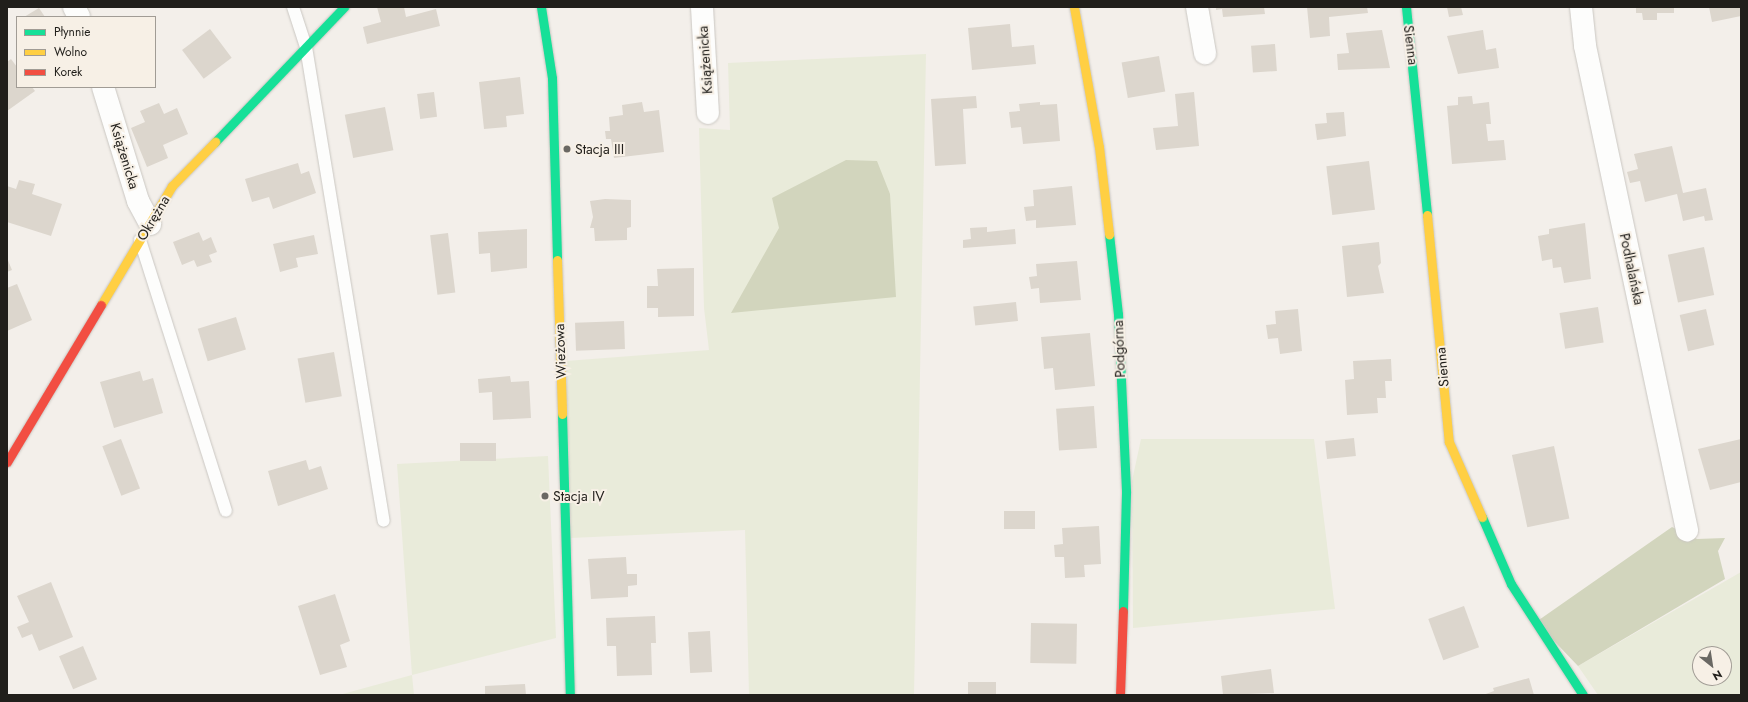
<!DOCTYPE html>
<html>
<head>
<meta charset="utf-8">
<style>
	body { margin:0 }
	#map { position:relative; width:1748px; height:702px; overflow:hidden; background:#f3efea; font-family:Jost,sans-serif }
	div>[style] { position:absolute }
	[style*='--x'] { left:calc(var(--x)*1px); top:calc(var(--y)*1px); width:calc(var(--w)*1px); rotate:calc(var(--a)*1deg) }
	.green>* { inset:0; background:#e9ebda }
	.forest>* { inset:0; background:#d2d5bd }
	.building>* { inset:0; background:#dcd6cd; transform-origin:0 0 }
	.roads { filter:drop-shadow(0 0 1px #cac7c2) drop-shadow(0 0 1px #cac7c2) }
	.lane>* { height:12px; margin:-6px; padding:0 6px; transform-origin:6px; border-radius:6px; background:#fdfdfc }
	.street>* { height:22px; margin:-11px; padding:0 11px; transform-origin:11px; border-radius:11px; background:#fdfdfc }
	.fast>* { height:9px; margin:-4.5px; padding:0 4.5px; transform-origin:4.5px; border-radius:4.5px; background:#16e098 }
	.slow>* { height:9px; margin:-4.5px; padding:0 4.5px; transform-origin:4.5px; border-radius:4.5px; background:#ffcf43 }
	.jam>* { height:9px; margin:-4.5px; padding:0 4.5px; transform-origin:4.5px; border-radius:4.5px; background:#f24e42 }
	.dots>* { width:11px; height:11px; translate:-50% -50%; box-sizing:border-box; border:2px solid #f7f0e6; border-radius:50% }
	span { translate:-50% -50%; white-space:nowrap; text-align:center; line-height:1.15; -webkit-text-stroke:4px #f7f0e6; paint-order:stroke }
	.street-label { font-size:14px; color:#211f1b }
	.poi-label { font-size:14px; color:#211f1b }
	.left { translate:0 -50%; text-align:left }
	.frame { position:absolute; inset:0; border:8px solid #211f1b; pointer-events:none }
	.legend { position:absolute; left:16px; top:16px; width:140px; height:72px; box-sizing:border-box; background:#f7f0e6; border:1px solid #a19c95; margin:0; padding:5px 7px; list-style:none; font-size:12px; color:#211f1b }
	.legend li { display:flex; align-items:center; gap:8px; height:20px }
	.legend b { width:20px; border:1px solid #a19c95 }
	.north { position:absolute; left:1692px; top:646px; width:40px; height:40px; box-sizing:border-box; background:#f7f0e6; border:1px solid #a19c95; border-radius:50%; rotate:150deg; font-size:11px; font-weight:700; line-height:16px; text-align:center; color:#211f1b }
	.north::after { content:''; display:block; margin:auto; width:14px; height:18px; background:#6a6863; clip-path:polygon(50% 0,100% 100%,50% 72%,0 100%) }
</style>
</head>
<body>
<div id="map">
	<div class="green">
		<div style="clip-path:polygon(926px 54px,914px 695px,749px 695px,745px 530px,571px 538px,566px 361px,709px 350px,704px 308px,699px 128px,730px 130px,728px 63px)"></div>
		<div style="clip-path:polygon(1141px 439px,1314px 439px,1335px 609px,1133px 628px,1132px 481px)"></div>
		<div style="clip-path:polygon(548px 456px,556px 638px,412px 675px,414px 695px,339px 695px,412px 675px,397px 464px)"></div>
		<div style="clip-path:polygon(evenodd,1741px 572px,1741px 695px,1598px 695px,1578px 666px,1741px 572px,1700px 654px,1724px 654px,1724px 678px,1700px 678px,1700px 654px)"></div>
	</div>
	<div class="forest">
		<div style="clip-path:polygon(846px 160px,877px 161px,890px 194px,896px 297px,731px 313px,779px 228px,772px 198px)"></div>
		<div style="clip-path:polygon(1672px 527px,1697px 539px,1725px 538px,1718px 551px,1725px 579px,1578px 666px,1536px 622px)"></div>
	</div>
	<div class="building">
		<div style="clip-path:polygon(377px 7px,404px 7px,406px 17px,436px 9px,440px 26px,367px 44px,363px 27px,381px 22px)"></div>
		<div style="clip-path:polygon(1216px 7px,1264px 7px,1265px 14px,1223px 17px,1222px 9px,1216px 10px)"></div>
		<div style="clip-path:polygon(1307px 7px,1367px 7px,1368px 13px,1329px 17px,1330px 36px,1310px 38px)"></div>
		<div style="clip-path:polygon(1447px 7px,1461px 7px,1463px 15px,1449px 17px)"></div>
		<div style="clip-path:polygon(1636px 7px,1674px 7px,1674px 13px,1657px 13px,1657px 20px,1643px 20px,1642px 13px,1636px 13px)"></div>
		<div style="clip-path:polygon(1709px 7px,1741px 7px,1741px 16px,1712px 22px)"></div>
		<div style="clip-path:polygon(39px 8px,45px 17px,24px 17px)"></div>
		<div style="clip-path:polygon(1010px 24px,1012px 47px,1034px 45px,1036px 64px,972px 70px,968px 28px)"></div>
		<div style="left:210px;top:29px;width:36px;height:35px;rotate:53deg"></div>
		<div style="clip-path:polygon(1382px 30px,1390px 68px,1338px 70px,1337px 54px,1349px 53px,1346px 33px)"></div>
		<div style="clip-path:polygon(1483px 30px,1486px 50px,1496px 48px,1499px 68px,1458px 74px,1447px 36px)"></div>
		<div style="left:1275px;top:44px;width:27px;height:24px;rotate:86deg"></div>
		<div style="left:1159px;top:56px;width:36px;height:38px;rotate:80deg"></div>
		<div style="clip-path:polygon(11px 59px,17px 67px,17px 87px,32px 87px,35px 91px,7px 111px,7px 62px)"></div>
		<div style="clip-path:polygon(520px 77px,524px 114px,506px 116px,507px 127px,484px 129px,479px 82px)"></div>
		<div style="left:434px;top:92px;width:25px;height:17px;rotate:83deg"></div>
		<div style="clip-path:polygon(1194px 92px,1199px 146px,1156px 150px,1153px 128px,1178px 126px,1175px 94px)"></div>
		<div style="clip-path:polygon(976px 96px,977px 108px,963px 109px,966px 164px,935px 166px,931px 99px)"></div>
		<div style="clip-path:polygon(1472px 96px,1473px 104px,1489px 102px,1491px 124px,1486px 124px,1488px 141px,1504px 140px,1506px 160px,1452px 164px,1447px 106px,1458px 105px,1458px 97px)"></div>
		<div style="clip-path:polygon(642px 102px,644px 112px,659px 110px,664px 152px,614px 158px,611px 139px,606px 139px,605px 131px,610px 131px,609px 117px,623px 115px,622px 105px)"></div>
		<div style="clip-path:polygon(1040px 102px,1040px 105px,1057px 104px,1060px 141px,1023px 144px,1021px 127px,1011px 128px,1009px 112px,1020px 111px,1019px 104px)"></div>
		<div style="clip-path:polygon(159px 103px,164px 114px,177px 108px,188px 134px,163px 145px,168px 158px,147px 167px,131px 128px,145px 122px,140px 111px)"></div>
		<div style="left:385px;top:107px;width:44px;height:41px;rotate:79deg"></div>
		<div style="clip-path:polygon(1344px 112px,1346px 136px,1317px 140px,1315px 124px,1327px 123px,1326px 113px)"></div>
		<div style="clip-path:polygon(1672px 146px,1683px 193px,1706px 188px,1713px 220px,1705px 221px,1704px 216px,1683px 221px,1677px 194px,1645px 202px,1640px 181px,1630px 183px,1627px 172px,1638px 169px,1634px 154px)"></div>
		<div style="left:1369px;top:161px;width:49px;height:43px;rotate:83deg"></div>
		<div style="clip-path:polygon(298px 163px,301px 174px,309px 171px,316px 193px,273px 209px,269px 197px,252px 202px,245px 179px)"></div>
		<div style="clip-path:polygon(19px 180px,35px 184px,32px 194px,62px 204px,51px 236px,7px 222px,7px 186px,16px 189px)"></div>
		<div style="clip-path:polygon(1072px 186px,1076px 225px,1036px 228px,1036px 220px,1026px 221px,1024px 207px,1034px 206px,1033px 190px)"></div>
		<div style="clip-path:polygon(605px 199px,631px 200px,631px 227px,627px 228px,627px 240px,595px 241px,594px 228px,590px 228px,593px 217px,590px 201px)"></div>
		<div style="clip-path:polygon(1585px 223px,1591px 279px,1564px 283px,1561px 267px,1553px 268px,1552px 259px,1542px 261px,1538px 236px,1549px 234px,1549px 229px)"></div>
		<div style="clip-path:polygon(987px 227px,987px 232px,1015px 229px,1016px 244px,963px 248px,963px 240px,971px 239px,970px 228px)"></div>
		<div style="clip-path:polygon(527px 229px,527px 268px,491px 272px,490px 253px,479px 254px,478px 232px)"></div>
		<div style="clip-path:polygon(199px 232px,203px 241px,211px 237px,217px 252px,209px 255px,212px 262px,197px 267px,194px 260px,182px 265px,173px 242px)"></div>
		<div style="left:448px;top:233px;width:60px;height:18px;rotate:83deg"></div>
		<div style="clip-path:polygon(314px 235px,318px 254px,296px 258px,298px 267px,280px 272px,273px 244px)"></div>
		<div style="clip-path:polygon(1379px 242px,1381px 263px,1378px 266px,1384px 293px,1347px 297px,1342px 246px)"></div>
		<div style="left:1704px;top:247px;width:49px;height:37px;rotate:78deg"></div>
		<div style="clip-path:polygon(7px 258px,12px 270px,7px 272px)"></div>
		<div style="clip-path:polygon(1077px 261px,1081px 300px,1040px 303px,1039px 288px,1031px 289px,1029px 277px,1037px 276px,1036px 264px)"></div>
		<div style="clip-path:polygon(694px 268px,694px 316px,658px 317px,658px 308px,647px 308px,647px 286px,658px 286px,657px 269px)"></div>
		<div style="clip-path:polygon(17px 284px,32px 320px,7px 331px,7px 288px)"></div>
		<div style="left:1016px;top:302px;width:19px;height:43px;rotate:84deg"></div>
		<div style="left:1598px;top:307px;width:36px;height:39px;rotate:81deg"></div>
		<div style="clip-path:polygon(1298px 309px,1302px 351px,1280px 354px,1278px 338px,1268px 339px,1266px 325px,1276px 324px,1275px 311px)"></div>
		<div style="left:1706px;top:309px;width:37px;height:27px;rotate:77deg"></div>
		<div style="left:236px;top:317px;width:34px;height:40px;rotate:73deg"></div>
		<div style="left:624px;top:321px;width:28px;height:49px;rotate:88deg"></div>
		<div style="clip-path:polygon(1090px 333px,1095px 386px,1055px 390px,1053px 368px,1044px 369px,1041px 337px)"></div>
		<div style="left:334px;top:352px;width:45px;height:37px;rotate:80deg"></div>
		<div style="clip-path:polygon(1391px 359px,1392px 381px,1385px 381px,1386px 398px,1377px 398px,1378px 413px,1347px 415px,1345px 380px,1354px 379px,1353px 361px)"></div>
		<div style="clip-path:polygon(140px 371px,143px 381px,153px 378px,163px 413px,114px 428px,100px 382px)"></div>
		<div style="clip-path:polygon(510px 376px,511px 382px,529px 381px,531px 418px,493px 420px,492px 392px,479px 393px,478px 379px)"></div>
		<div style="left:1094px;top:406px;width:42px;height:38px;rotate:86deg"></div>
		<div style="left:1354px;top:438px;width:18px;height:29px;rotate:84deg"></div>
		<div style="left:121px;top:439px;width:53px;height:20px;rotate:69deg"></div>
		<div style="clip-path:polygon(1741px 439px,1741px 482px,1710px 490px,1698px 449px)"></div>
		<div style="left:460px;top:443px;width:36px;height:18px"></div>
		<div style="left:1554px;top:446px;width:74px;height:43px;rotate:78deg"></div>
		<div style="clip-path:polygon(306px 460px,309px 470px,321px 466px,328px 489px,278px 506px,268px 471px)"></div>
		<div style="left:1035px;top:511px;width:18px;height:31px;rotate:90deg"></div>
		<div style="clip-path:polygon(1099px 526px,1101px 564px,1084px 565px,1085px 577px,1065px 578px,1064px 557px,1055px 557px,1054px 545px,1063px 544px,1062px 528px)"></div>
		<div style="clip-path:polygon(626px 557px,627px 574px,637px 574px,637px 585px,628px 586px,628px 597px,591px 599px,588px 559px)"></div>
		<div style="clip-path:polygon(51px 582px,73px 637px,39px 651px,32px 634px,22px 638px,17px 627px,29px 622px,17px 596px)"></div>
		<div style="clip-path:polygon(335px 594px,350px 641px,340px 645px,347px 667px,320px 675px,298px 606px)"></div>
		<div style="left:1464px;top:606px;width:44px;height:38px;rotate:70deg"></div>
		<div style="clip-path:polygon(655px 616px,656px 643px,651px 643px,652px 675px,617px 676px,616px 646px,607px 646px,606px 618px)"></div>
		<div style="left:1031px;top:623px;width:46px;height:40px;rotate:1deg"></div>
		<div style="left:710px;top:631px;width:41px;height:22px;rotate:87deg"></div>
		<div style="left:83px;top:646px;width:36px;height:26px;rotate:67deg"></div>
		<div style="clip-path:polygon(1271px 669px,1274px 693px,1223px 695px,1221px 676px)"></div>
		<div style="clip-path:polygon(1529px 678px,1534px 695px,1483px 695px,1494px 691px,1493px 688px)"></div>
		<div style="left:996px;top:682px;width:13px;height:28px;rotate:90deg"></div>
		<div style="clip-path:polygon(525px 684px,526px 695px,485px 695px,485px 686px)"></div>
	</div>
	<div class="roads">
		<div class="lane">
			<div style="--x:293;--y:7;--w:42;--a:72"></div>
			<div style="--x:306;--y:47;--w:480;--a:80.7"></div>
			<div style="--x:140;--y:240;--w:284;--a:72.4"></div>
		</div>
		<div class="street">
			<div style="--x:74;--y:7;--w:11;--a:63"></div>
			<div style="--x:702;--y:7;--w:106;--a:86.8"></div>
			<div style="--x:1197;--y:7;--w:47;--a:80.1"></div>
			<div style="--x:1581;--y:7;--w:39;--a:84"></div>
			<div style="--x:1585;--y:46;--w:495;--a:78.1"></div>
			<div style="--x:103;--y:87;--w:119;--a:72.9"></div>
			<div style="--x:138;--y:201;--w:26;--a:62"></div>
		</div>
		<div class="fast">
			<div style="--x:541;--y:7;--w:72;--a:81.2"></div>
			<div style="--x:552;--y:78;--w:182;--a:88.4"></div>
			<div style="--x:1406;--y:7;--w:209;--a:84.2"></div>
			<div style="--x:215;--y:142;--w:187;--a:-46.3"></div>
			<div style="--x:1109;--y:234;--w:81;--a:83.6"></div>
			<div style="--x:1118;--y:314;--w:179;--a:87.4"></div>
			<div style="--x:1126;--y:493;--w:118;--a:91.5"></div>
			<div style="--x:562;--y:414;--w:281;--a:88.4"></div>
			<div style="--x:1482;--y:517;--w:73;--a:66.6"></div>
			<div style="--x:1511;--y:584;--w:132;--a:57"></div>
		</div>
		<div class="slow">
			<div style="--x:1074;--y:7;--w:142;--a:79.9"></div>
			<div style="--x:1099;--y:147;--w:88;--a:83.4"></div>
			<div style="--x:1427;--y:215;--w:228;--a:84.5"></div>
			<div style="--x:1449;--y:442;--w:82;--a:66.3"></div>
			<div style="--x:557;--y:260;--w:154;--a:88.1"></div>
			<div style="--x:101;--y:305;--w:139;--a:-59.2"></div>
			<div style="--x:172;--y:186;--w:62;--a:-45.7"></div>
		</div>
		<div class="jam">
			<div style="--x:7;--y:462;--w:183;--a:-59.1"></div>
			<div style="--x:1120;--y:695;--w:84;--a:-88"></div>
		</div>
	</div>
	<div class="dots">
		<div style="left:567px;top:149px;background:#6a6863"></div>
		<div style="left:545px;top:496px;background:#6a6863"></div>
	</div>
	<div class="street-label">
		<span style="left:1411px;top:45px;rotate:83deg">Sienna</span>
		<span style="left:705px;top:60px;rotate:-94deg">Książenicka</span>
		<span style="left:125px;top:156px;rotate:73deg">Książenicka</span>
		<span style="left:153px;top:218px;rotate:-59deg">Okrężna</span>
		<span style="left:1632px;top:269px;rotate:78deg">Podhalańska</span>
		<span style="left:1119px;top:349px;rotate:-92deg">Podgórna</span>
		<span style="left:560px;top:351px;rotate:-92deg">Wieżowa</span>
		<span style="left:1442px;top:367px;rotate:-95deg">Sienna</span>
	</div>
	<div class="poi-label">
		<span class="left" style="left:575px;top:149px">Stacja III</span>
		<span class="left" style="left:553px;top:496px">Stacja IV</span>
	</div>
	<div class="frame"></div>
	<ul class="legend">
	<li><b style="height:5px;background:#16e098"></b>Płynnie</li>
	<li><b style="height:5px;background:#ffcf43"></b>Wolno</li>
	<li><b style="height:5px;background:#f24e42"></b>Korek</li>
	</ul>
	<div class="north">N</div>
</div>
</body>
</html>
